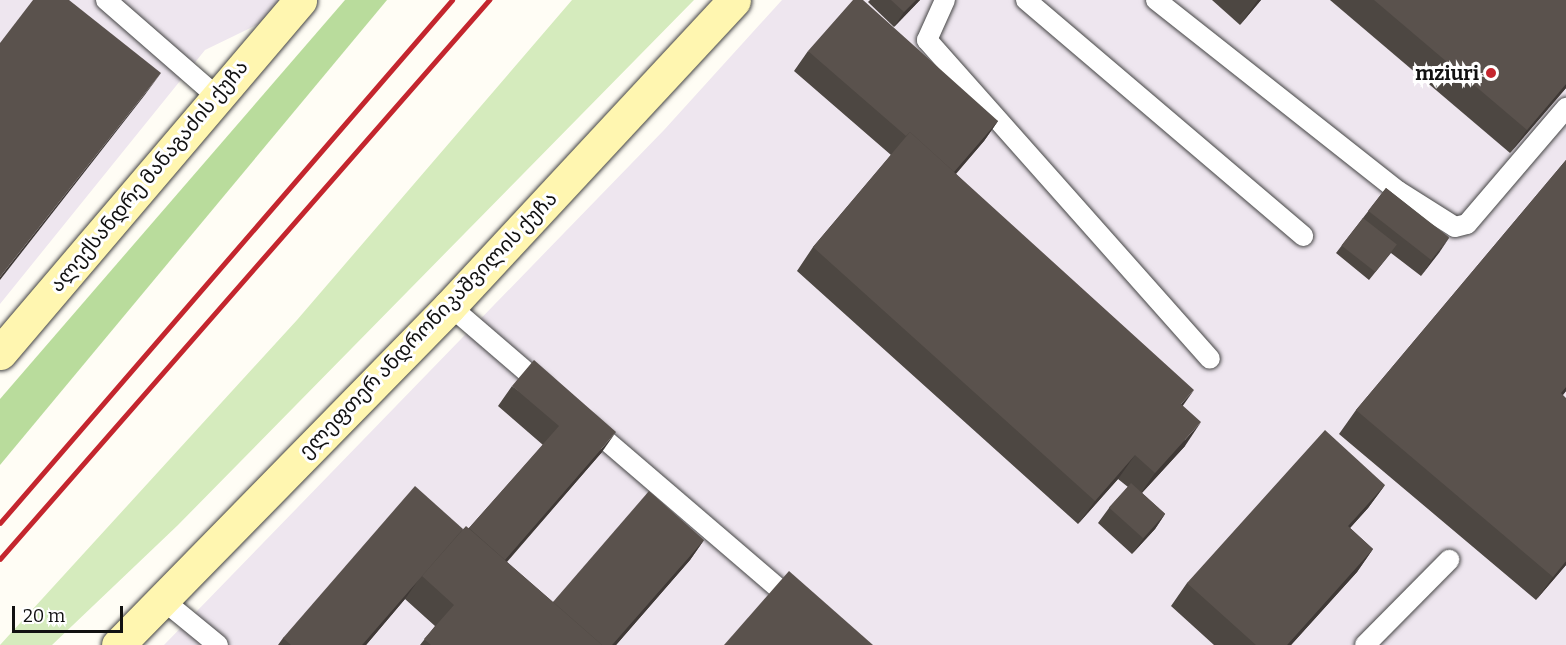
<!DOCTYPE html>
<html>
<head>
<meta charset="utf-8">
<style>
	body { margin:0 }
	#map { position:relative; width:1566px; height:645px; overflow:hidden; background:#fffdf5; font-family:Bitter,"Noto Sans Georgian",serif }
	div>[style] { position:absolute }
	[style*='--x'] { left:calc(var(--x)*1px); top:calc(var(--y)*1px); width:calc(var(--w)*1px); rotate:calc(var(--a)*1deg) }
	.industrial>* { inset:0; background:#eee6ef }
	.green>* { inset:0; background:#d5ebbd }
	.forest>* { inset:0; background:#b9dc9c }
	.roads { filter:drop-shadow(0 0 2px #444) drop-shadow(0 0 2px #444) }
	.lane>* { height:20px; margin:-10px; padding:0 10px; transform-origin:10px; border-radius:10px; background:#fff }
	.secondary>* { height:33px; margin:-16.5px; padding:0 16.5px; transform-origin:16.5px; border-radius:16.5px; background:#fff6b0 }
	.rail>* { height:4.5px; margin:-2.25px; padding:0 2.25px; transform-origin:2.25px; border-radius:2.25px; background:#c4262e }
	.wall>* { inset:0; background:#4d4742 }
	.shaded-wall>* { inset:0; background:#3f3936 }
	.building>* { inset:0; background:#5a524d; transform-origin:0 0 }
	.dots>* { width:16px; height:16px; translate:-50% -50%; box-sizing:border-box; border:3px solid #fff; border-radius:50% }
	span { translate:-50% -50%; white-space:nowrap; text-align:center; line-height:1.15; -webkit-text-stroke:6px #fff; paint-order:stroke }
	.poi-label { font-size:20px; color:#111; font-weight:700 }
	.right { translate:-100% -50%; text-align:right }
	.street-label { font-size:20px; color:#111 }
	.scale { position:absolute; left:12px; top:606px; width:111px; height:27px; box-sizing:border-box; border:3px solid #111; border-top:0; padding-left:8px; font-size:18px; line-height:21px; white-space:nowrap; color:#111; -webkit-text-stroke:4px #fff; paint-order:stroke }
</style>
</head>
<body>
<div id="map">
	<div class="industrial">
		<div style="clip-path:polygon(0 0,289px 0,273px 17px,205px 50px,0 304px)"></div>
		<div style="clip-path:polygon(782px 0,1566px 0,1566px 645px,164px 645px,664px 130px)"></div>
	</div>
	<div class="green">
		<div style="clip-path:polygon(572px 0,694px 0,178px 525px,52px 645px,0 645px,297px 320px)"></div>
	</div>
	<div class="forest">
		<div style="clip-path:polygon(345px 0,387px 0,0 465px,0 399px)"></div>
	</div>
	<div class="roads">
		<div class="lane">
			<div style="--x:106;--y:0;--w:145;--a:41.1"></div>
			<div style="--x:945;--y:0;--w:44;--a:114.2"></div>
			<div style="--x:927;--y:40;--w:426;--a:48.4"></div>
			<div style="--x:1026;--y:0;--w:364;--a:40.4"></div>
			<div style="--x:1156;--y:0;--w:308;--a:38.3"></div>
			<div style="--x:1398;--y:191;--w:67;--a:32.3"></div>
			<div style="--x:1455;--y:227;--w:12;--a:-14"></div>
			<div style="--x:1467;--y:224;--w:153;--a:-49.5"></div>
			<div style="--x:450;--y:306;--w:123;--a:40.7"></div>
			<div style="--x:588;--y:425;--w:274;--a:40.6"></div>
			<div style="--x:163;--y:600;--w:71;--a:39.3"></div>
			<div style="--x:1365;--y:645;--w:120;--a:-45.3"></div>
		</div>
		<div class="secondary">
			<div style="--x:0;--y:353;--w:463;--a:-49.6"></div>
			<div style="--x:118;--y:645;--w:474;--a:-45.6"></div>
			<div style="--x:450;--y:306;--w:417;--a:-47.1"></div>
		</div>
	</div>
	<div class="rail">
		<div style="--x:0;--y:523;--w:691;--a:-49.16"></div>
		<div style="--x:0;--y:559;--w:743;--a:-48.82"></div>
	</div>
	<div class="wall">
		<div style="clip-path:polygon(870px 0,920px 0,894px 27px,868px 2px)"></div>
		<div style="clip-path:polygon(1212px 0,1261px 0,1240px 25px)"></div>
		<div style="clip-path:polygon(1330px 0,1566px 0,1566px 88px,1510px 153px)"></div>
		<div style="clip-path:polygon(808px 51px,998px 121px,984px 141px,956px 174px,1183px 406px,1185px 446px,1142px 493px,1165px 514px,1155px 529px,1132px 554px,1098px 523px,1109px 508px,1128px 487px,1118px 479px,1078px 524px,797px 271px,813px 247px,891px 155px,794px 71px)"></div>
		<div style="clip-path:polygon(1566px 160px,1566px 391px,1563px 395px,1566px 565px,1536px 600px,1339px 434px,1356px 410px)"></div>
		<div style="clip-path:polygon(1386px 188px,1449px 238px,1421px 276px,1391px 253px,1369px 280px,1336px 253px)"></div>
		<div style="clip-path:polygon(512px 386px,602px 452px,507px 562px,553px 602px,704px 540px,690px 560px,616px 645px,420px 645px,435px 626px,405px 599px,366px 645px,278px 645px,283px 638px,463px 529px,469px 528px,543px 445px,498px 406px)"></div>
		<div style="clip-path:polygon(1385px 485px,1368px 508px,1350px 528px,1373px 549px,1357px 572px,1291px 645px,1214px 645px,1171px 606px,1187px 583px)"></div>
	</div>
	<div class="shaded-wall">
		<div style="clip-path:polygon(916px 0,920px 0,894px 27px,904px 12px)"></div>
		<div style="clip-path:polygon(1258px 0,1261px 0,1240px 25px)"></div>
		<div style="clip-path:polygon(161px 73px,144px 96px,0 280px,0 277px)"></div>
		<div style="clip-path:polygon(1566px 84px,1566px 88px,1510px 153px,1527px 130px)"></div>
		<div style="clip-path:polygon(998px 121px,984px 141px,937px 195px,951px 175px)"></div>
		<div style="clip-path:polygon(1449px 238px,1439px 253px,1421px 276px,1431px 261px)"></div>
		<div style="clip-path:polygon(1566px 387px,1566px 391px,1544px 417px,1561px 393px)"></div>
		<div style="clip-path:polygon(1194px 390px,1177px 414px,1181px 404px)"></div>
		<div style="clip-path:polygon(1201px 422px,1185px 446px,1138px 497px,1155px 473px)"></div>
		<div style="clip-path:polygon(616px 432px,602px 452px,488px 583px,502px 563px)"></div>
		<div style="clip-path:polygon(1135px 455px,1118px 479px,1078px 524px,1095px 501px)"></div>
		<div style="clip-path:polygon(1385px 485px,1368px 508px,1331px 549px,1348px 526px)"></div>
		<div style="clip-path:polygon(1165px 514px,1155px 529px,1132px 554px,1143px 539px)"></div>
		<div style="clip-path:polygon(704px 540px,690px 560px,616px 645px,612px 645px)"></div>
		<div style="clip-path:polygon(1373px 549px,1357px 572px,1291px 645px,1287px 645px)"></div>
		<div style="clip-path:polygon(1566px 561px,1566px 565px,1536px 600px,1553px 577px)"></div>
		<div style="clip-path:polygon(419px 579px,405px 599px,366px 645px,362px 645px)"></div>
	</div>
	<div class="building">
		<div style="clip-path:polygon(33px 0,69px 0,161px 73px,0 277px,0 43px)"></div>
		<div style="clip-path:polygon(853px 0,863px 0,998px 121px,954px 172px,910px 132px,906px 136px,808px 51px)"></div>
		<div style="clip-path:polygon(891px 0,916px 0,904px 12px)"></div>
		<div style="clip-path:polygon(1374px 0,1566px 0,1566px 84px,1527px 130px)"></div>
		<div style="clip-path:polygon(910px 132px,1194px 390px,1181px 404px,1201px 422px,1155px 473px,1135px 455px,1095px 501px,813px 247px)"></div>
		<div style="clip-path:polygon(1566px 160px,1566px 387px,1561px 393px,1566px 398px,1566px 561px,1553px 577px,1356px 410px)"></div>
		<div style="left:1386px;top:188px;width:80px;height:29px;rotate:38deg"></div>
		<div style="left:1363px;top:218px;width:43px;height:35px;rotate:38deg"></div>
		<div style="clip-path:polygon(534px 360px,616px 432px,505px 560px,469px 528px,559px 426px,512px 386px)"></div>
		<div style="clip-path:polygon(1325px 430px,1385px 485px,1348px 526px,1373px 549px,1287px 645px,1256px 645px,1187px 583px)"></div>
		<div style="left:1131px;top:483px;width:46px;height:33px;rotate:42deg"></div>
		<div style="clip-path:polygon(415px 486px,463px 529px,362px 645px,291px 645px,283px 638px)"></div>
		<div style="clip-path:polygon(649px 491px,704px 540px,612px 645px,602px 645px,553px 602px)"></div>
		<div style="clip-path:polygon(466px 526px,602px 645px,431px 645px,424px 639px,454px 605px,422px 576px)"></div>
		<div style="clip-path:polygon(789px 571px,873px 645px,724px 645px)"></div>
	</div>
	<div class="dots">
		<div style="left:1491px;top:73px;background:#c4262e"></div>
	</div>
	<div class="poi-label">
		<span class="right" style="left:1479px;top:73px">mziuri</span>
	</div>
	<div class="street-label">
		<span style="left:149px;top:176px;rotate:-50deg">ალექსანდრე მანაგაძის ქუჩა</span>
		<span style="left:428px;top:325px;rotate:-46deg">ელეფთერ ანდრონიკაშვილის ქუჩა</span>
	</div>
	<div class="scale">20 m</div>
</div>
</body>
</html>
